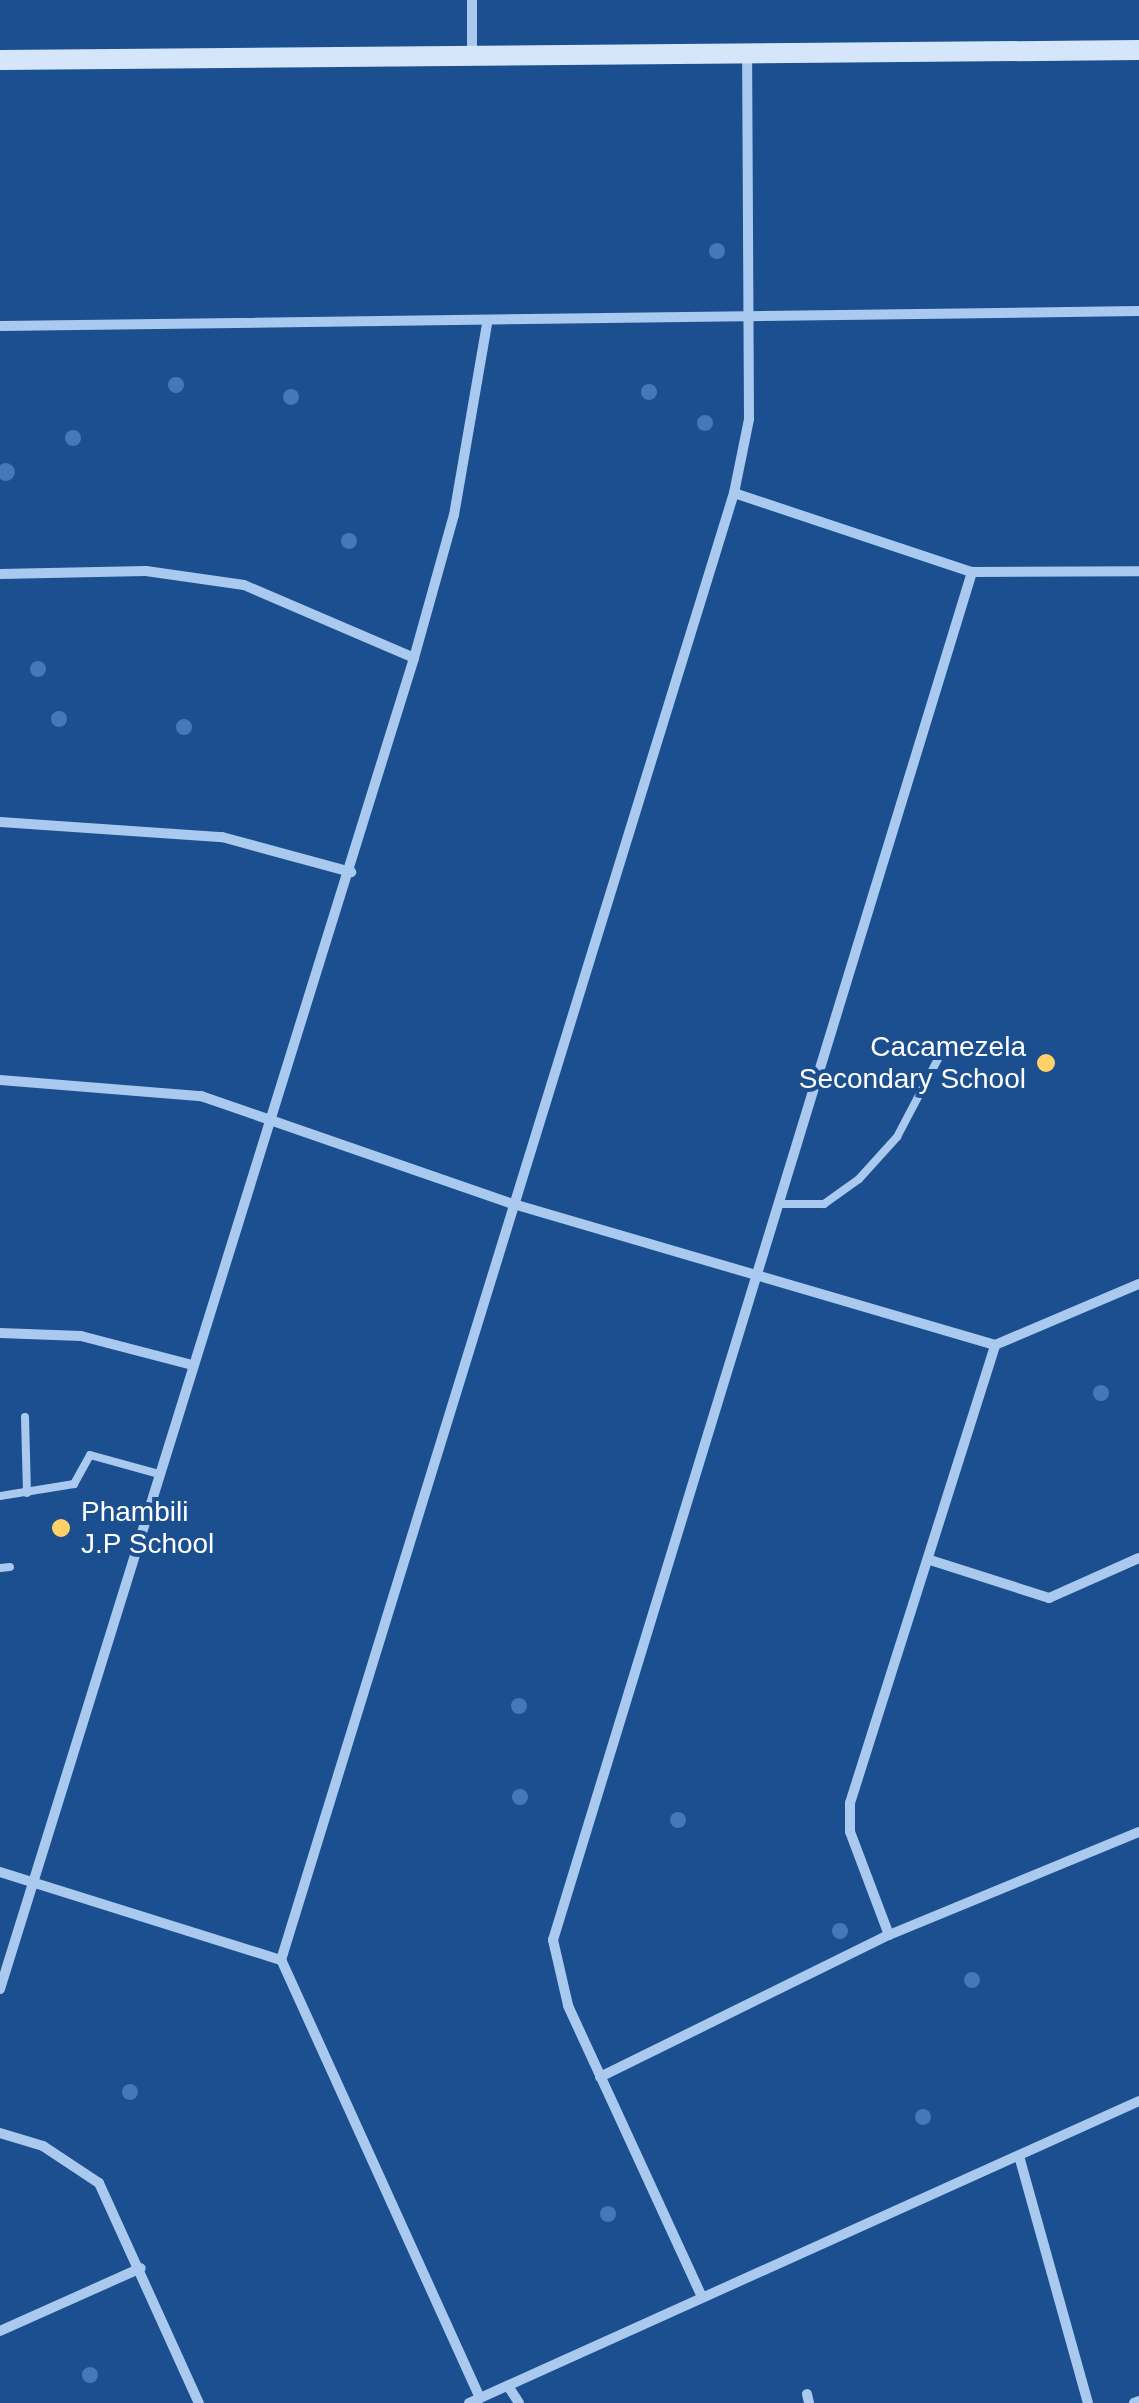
<!DOCTYPE html>
<html>
<head>
<meta charset="utf-8">
<style>
	body { margin:0 }
	#map { position:relative; width:1139px; height:2403px; overflow:hidden; background:#1b4f8f; font-family:Arial,sans-serif }
	div>[style] { position:absolute }
	[style*='--x'] { left:calc(var(--x)*1px); top:calc(var(--y)*1px); width:calc(var(--w)*1px); rotate:calc(var(--a)*1deg) }
	.building>* { inset:0; background:#4478b7 }
	.round { border-radius:50% }
	.lane>* { height:8px; margin:-4px; padding:0 4px; transform-origin:4px; border-radius:4px; background:#a9c9ee }
	.street>* { height:10px; margin:-5px; padding:0 5px; transform-origin:5px; border-radius:5px; background:#a9c9ee }
	.secondary>* { height:20px; margin:-10px; padding:0 10px; transform-origin:10px; border-radius:10px; background:#d6e6fa }
	.dots>* { width:28px; height:28px; translate:-50% -50%; box-sizing:border-box; border:5px solid #1b4f8f; border-radius:50% }
	span { translate:-50% -50%; white-space:nowrap; text-align:center; line-height:1.15; -webkit-text-stroke:8px #1b4f8f; paint-order:stroke }
	.poi-label { font-size:28px; color:#fff }
	.right { translate:-100% -50%; text-align:right }
	.left { translate:0 -50%; text-align:left }
</style>
</head>
<body>
<div id="map">
	<div class="building">
		<div class="round" style="left:709px;top:243px;width:16px;height:16px"></div>
		<div class="round" style="left:168px;top:377px;width:16px;height:16px"></div>
		<div class="round" style="left:641px;top:384px;width:16px;height:16px"></div>
		<div class="round" style="left:283px;top:389px;width:16px;height:16px"></div>
		<div class="round" style="left:697px;top:415px;width:16px;height:16px"></div>
		<div class="round" style="left:65px;top:430px;width:16px;height:16px"></div>
		<div class="round" style="left:-3px;top:463px;width:18px;height:18px"></div>
		<div class="round" style="left:341px;top:533px;width:16px;height:16px"></div>
		<div class="round" style="left:30px;top:661px;width:16px;height:16px"></div>
		<div class="round" style="left:51px;top:711px;width:16px;height:16px"></div>
		<div class="round" style="left:176px;top:719px;width:16px;height:16px"></div>
		<div class="round" style="left:1093px;top:1385px;width:16px;height:16px"></div>
		<div class="round" style="left:511px;top:1698px;width:16px;height:16px"></div>
		<div class="round" style="left:512px;top:1789px;width:16px;height:16px"></div>
		<div class="round" style="left:670px;top:1812px;width:16px;height:16px"></div>
		<div class="round" style="left:832px;top:1923px;width:16px;height:16px"></div>
		<div class="round" style="left:964px;top:1972px;width:16px;height:16px"></div>
		<div class="round" style="left:122px;top:2084px;width:16px;height:16px"></div>
		<div class="round" style="left:915px;top:2109px;width:16px;height:16px"></div>
		<div class="round" style="left:600px;top:2206px;width:16px;height:16px"></div>
		<div class="round" style="left:82px;top:2367px;width:16px;height:16px"></div>
	</div>
	<div class="lane">
		<div style="--x:780;--y:1204;--w:44;--a:0"></div>
		<div style="--x:824;--y:1204;--w:43;--a:-35.5"></div>
		<div style="--x:859;--y:1179;--w:57;--a:-47.9"></div>
		<div style="--x:897;--y:1137;--w:90;--a:-62.3"></div>
		<div style="--x:25;--y:1417;--w:76;--a:88.5"></div>
		<div style="--x:0;--y:1496;--w:75;--a:-9.2"></div>
		<div style="--x:74;--y:1484;--w:33;--a:-61"></div>
		<div style="--x:90;--y:1455;--w:72;--a:15.4"></div>
		<div style="--x:0;--y:1568;--w:10;--a:-6"></div>
	</div>
	<div class="street">
		<div style="--x:472;--y:0;--w:56;--a:90"></div>
		<div style="--x:0;--y:326;--w:1139;--a:-0.75"></div>
		<div style="--x:734;--y:493;--w:251;--a:18.4"></div>
		<div style="--x:972;--y:572;--w:167;--a:-0.3"></div>
		<div style="--x:0;--y:574;--w:146;--a:-1.2"></div>
		<div style="--x:146;--y:571;--w:99;--a:8.1"></div>
		<div style="--x:244;--y:585;--w:185;--a:23.2"></div>
		<div style="--x:0;--y:822;--w:223;--a:3.9"></div>
		<div style="--x:222;--y:837;--w:134;--a:15.2"></div>
		<div style="--x:0;--y:1080;--w:202;--a:4.6"></div>
		<div style="--x:201;--y:1096;--w:327;--a:19.1"></div>
		<div style="--x:510;--y:1203;--w:505;--a:16.32"></div>
		<div style="--x:995;--y:1345;--w:156;--a:-23"></div>
		<div style="--x:0;--y:1333;--w:81;--a:2.1"></div>
		<div style="--x:81;--y:1336;--w:115;--a:14.6"></div>
		<div style="--x:930;--y:1560;--w:125;--a:17.7"></div>
		<div style="--x:1049;--y:1598;--w:98;--a:-24"></div>
		<div style="--x:0;--y:1872;--w:294;--a:17.4"></div>
		<div style="--x:889;--y:1935;--w:110;--a:-110.7"></div>
		<div style="--x:850;--y:1832;--w:29;--a:-90"></div>
		<div style="--x:850;--y:1803;--w:480;--a:-72.4"></div>
		<div style="--x:0;--y:1989;--w:1394;--a:-72.72"></div>
		<div style="--x:414;--y:658;--w:148;--a:-74.4"></div>
		<div style="--x:454;--y:515;--w:195;--a:-80.2"></div>
		<div style="--x:600;--y:2077;--w:322;--a:-26.2"></div>
		<div style="--x:889;--y:1935;--w:270;--a:-22.4"></div>
		<div style="--x:0;--y:2133;--w:45;--a:16.8"></div>
		<div style="--x:43;--y:2146;--w:67;--a:33.5"></div>
		<div style="--x:99;--y:2183;--w:242;--a:65.6"></div>
		<div style="--x:1019;--y:2156;--w:256;--a:74.4"></div>
		<div style="--x:702;--y:2297;--w:321;--a:-114.7"></div>
		<div style="--x:568;--y:2005;--w:67;--a:-103"></div>
		<div style="--x:553;--y:1940;--w:1431;--a:-72.97"></div>
		<div style="--x:0;--y:2331;--w:154;--a:-24.1"></div>
		<div style="--x:508;--y:2386;--w:20;--a:57"></div>
		<div style="--x:807;--y:2394;--w:9;--a:77"></div>
		<div style="--x:480;--y:2398;--w:481;--a:-114.4"></div>
		<div style="--x:281;--y:1960;--w:1535;--a:-72.84"></div>
		<div style="--x:734;--y:493;--w:76;--a:-78.5"></div>
		<div style="--x:749;--y:419;--w:364;--a:-90.3"></div>
		<div style="--x:469;--y:2403;--w:735;--a:-24.26"></div>
		<div style="--x:1134;--y:2403;--w:5;--a:-22"></div>
	</div>
	<div class="secondary">
		<div style="--x:0;--y:60;--w:1139;--a:-0.5"></div>
	</div>
	<div class="dots">
		<div style="left:1046px;top:1063px;background:#ffd166"></div>
		<div style="left:61px;top:1528px;background:#ffd166"></div>
	</div>
	<div class="poi-label">
		<span class="right" style="left:1026px;top:1063px">Cacamezela<br>Secondary School</span>
		<span class="left" style="left:81px;top:1528px">Phambili<br>J.P School</span>
	</div>
</div>
</body>
</html>
